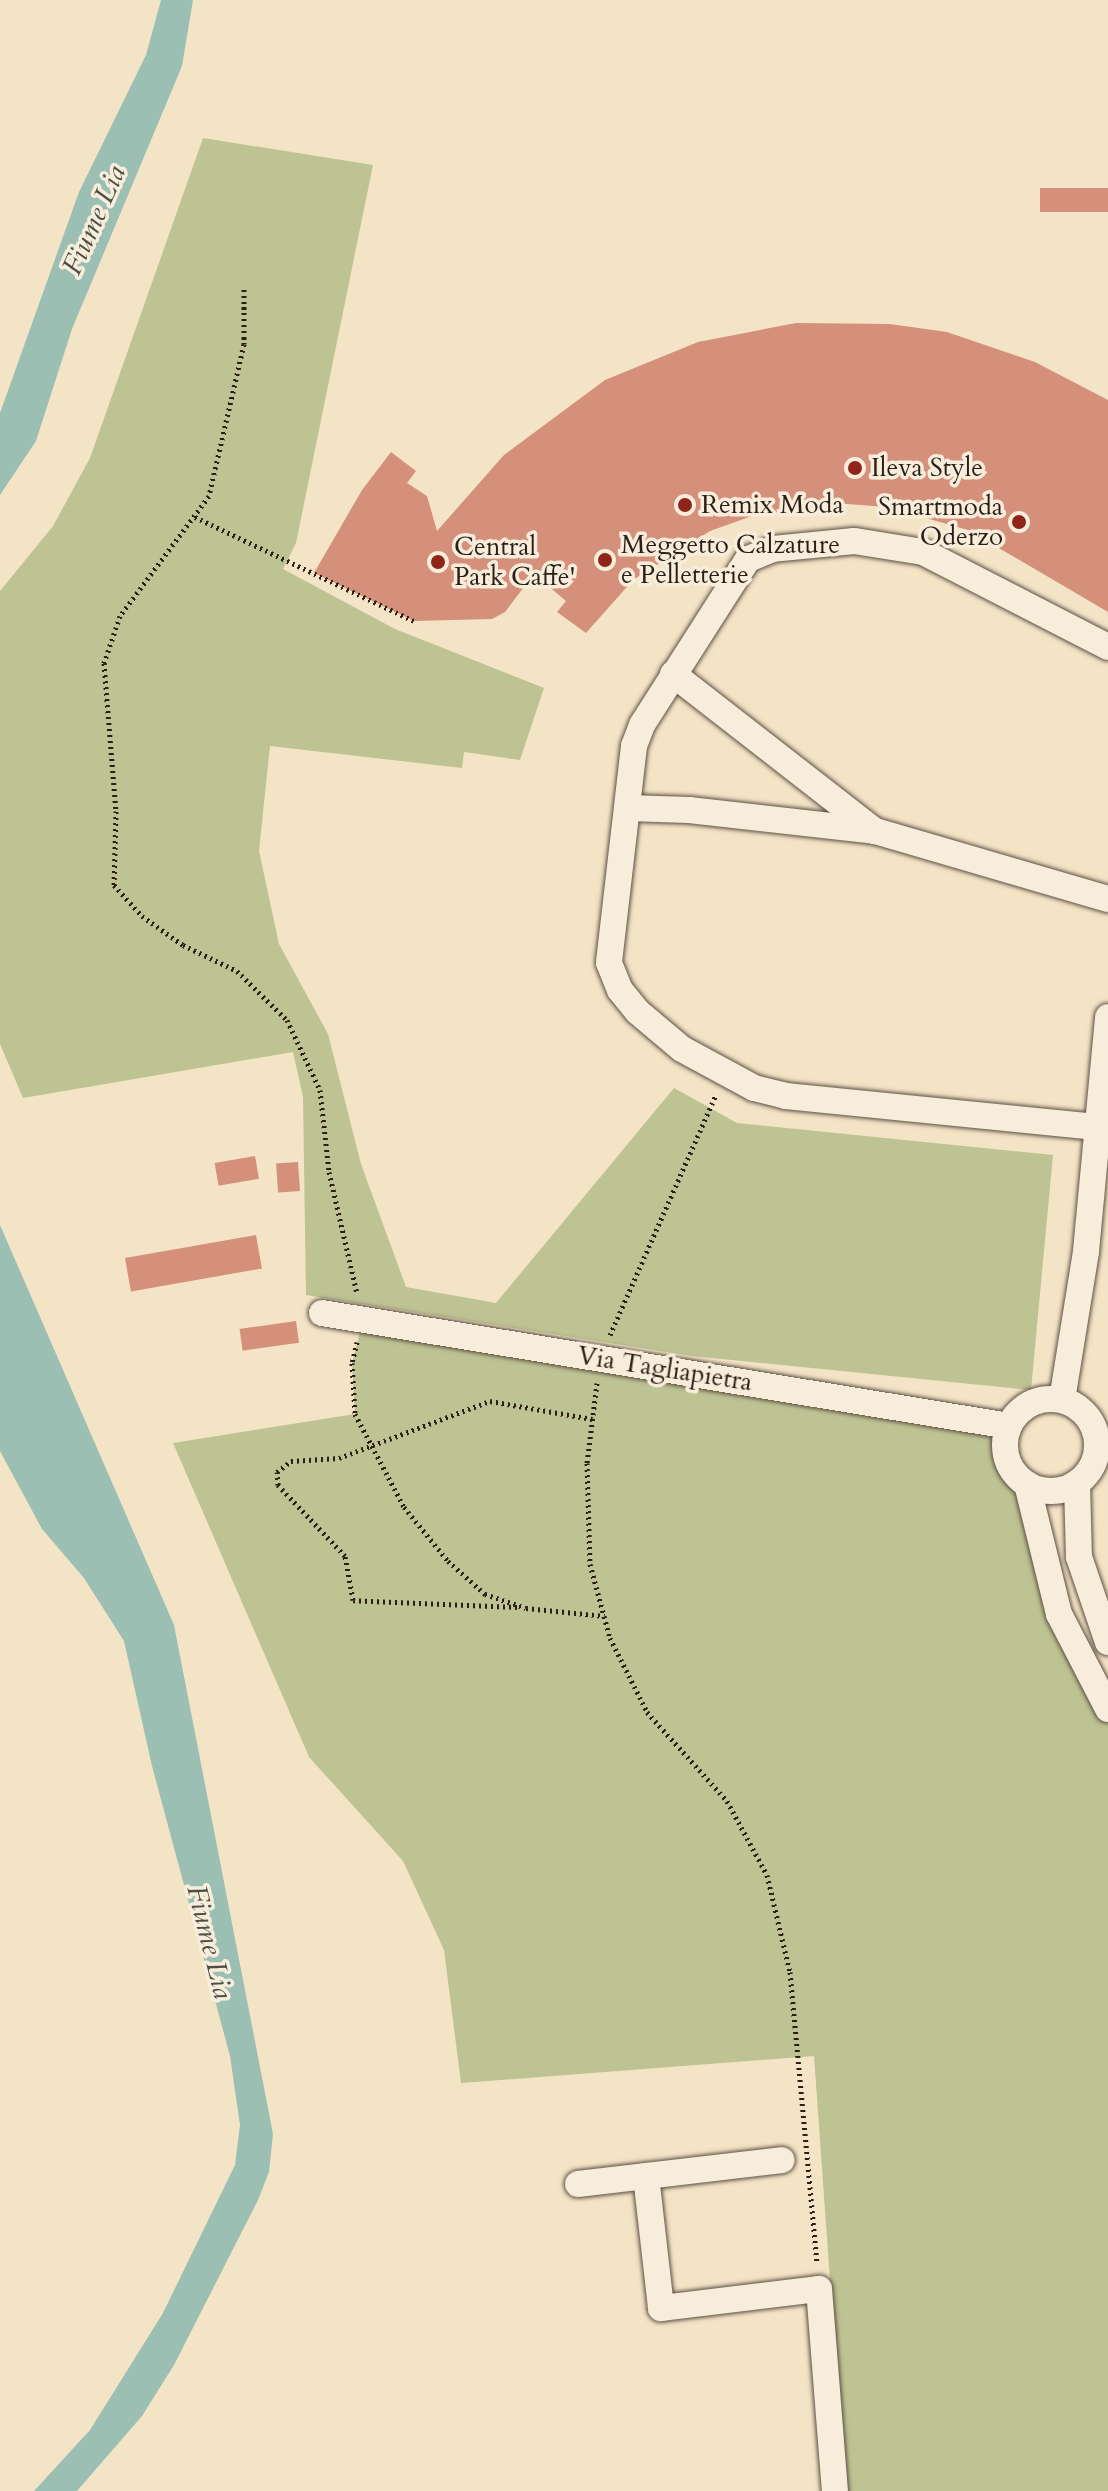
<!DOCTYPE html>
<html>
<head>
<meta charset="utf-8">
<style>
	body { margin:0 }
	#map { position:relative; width:1108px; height:2491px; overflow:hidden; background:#f3e4c6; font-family:Cardo,serif }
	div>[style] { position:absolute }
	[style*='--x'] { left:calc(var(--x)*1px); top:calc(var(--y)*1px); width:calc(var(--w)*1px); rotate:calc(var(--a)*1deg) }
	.green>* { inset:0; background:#bec393 }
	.water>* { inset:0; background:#9bbfb3 }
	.building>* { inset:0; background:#d5907b; transform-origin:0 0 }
	.path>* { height:5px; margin-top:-2.5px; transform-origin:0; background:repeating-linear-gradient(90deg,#2b1e17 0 2px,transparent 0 6px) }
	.roads { filter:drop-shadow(0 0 2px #5d5043) drop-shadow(0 0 2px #5d5043) }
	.minor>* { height:26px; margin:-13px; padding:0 13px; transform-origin:13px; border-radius:13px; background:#f7edda }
	.minor>.ring { margin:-13px; padding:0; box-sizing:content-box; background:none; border:26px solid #f7edda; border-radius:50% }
	.dots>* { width:22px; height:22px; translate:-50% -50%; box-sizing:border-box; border:4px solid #f7edda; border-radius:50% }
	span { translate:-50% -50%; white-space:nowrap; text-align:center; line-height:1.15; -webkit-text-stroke:7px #f7edda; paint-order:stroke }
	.poi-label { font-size:26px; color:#2b1e17 }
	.left { translate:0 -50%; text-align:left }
	.right { translate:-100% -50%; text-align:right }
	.street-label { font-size:26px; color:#2b1e17 }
	.water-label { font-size:28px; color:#4d4e46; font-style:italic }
</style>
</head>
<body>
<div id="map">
	<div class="green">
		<div style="clip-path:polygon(203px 138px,373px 165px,296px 543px,283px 569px,395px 629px,544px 688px,520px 760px,464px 752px,462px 768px,270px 746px,259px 851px,279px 944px,328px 1034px,361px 1164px,406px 1287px,496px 1303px,674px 1088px,737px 1123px,1053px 1155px,1031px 1390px,692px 1356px,306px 1295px,303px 1097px,293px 1052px,23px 1098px,0 1044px,0 591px,53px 526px,90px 458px)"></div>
		<div style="clip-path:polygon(363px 1320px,1006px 1433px,1006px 1454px,1027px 1484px,1044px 1566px,1108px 1709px,1108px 2491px,845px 2491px,814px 2056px,461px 2083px,444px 1950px,403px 1861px,309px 1757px,173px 1443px,355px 1414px,352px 1363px)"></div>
	</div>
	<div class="water">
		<div style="clip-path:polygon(161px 0,193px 0,182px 66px,72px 329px,36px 441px,0 495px,0 413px,79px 192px,146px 55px)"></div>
		<div style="clip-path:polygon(0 1225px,174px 1625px,273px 2134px,269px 2172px,258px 2200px,174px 2365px,142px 2416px,77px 2491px,34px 2491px,90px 2430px,163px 2313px,235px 2165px,240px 2125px,230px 2056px,152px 1766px,124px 1641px,84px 1578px,42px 1529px,0 1451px)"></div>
	</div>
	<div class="building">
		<div style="left:1108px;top:188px;width:24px;height:68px;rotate:90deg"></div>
		<div style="clip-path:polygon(796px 323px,890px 324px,947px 332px,1035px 362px,1108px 400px,1108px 612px,968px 530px,887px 507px,834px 503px,752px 516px,710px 531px,633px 580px,586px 633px,557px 612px,566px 601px,534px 574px,505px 612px,492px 619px,414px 621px,314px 573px,362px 490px,391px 452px,416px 471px,407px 483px,427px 496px,437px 531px,504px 455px,605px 380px,698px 342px)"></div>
		<div style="left:255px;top:1156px;width:23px;height:41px;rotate:80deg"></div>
		<div style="left:298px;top:1162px;width:29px;height:22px;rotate:86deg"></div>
		<div style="left:256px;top:1235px;width:34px;height:133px;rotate:80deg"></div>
		<div style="left:296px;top:1321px;width:22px;height:57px;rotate:82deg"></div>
	</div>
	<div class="path">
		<div style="--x:244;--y:289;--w:55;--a:90"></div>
		<div style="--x:244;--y:344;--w:156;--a:103"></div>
		<div style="--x:209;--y:496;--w:149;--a:126.6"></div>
		<div style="--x:120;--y:616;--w:50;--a:108.8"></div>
		<div style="--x:104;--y:663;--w:148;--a:85.4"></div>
		<div style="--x:116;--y:811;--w:74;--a:91.5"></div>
		<div style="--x:114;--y:885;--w:42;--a:47.9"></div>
		<div style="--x:142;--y:916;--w:50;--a:35.3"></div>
		<div style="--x:183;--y:945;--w:60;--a:25.7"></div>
		<div style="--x:237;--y:971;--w:70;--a:44.4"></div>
		<div style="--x:287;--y:1020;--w:77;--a:64.8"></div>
		<div style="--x:320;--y:1090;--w:82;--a:83.7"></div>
		<div style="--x:329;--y:1172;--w:124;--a:77"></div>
		<div style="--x:195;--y:517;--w:242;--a:25.4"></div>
		<div style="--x:610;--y:1335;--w:262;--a:-66.2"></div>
		<div style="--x:357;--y:1342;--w:22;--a:103"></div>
		<div style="--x:352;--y:1363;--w:51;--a:86.6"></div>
		<div style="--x:355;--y:1414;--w:105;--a:62.2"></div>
		<div style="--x:404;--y:1507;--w:70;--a:50.8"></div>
		<div style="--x:448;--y:1561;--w:50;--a:41.7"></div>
		<div style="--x:485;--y:1594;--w:43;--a:18.9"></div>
		<div style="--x:526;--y:1608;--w:79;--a:5.8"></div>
		<div style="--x:597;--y:1383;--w:81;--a:97.1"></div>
		<div style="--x:587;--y:1463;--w:101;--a:88.3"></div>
		<div style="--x:590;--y:1564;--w:77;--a:74.9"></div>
		<div style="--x:610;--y:1638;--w:83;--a:63.4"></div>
		<div style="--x:647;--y:1712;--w:120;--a:48"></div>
		<div style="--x:727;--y:1801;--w:84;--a:61.6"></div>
		<div style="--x:767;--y:1875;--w:100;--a:76.7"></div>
		<div style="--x:790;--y:1972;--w:293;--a:84.7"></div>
		<div style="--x:517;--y:1607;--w:164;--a:-177.6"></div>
		<div style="--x:353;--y:1600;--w:45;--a:-100.3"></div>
		<div style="--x:345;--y:1556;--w:98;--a:-133.3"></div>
		<div style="--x:278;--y:1485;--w:13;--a:-94"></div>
		<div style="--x:277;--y:1472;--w:18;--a:-38"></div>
		<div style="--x:291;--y:1461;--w:48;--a:-3.6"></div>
		<div style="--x:339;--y:1458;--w:161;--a:-20.7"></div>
		<div style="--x:490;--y:1401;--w:104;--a:10"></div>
	</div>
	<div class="roads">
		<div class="minor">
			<div style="--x:1108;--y:647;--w:208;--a:-152.8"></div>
			<div style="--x:923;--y:552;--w:70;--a:-170.9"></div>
			<div style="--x:854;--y:541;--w:81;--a:174.4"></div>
			<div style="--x:773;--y:549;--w:27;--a:158"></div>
			<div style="--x:748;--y:559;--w:197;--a:122.6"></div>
			<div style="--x:642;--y:725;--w:22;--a:111"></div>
			<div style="--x:634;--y:746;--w:218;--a:96.6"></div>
			<div style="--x:609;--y:963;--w:29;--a:68"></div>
			<div style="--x:620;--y:990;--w:28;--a:51"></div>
			<div style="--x:638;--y:1012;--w:57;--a:40.1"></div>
			<div style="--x:682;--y:1049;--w:82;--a:28.4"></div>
			<div style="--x:754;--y:1088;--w:33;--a:14"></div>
			<div style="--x:786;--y:1096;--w:324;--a:5.7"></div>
			<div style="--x:673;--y:674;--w:256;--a:37.9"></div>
			<div style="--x:628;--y:808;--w:61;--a:1.9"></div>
			<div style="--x:689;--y:810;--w:187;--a:6.4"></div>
			<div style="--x:875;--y:831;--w:243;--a:16.3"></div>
			<div style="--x:322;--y:1313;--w:696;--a:9.34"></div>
			<div class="ring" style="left:1005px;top:1399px;width:66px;height:66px"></div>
			<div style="--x:1062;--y:1400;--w:151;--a:-80.8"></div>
			<div style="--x:1086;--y:1251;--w:235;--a:-84.6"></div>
			<div style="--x:1077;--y:1483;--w:74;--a:88.5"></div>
			<div style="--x:1079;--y:1557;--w:90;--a:71.2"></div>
			<div style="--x:1027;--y:1484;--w:134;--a:76.2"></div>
			<div style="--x:1059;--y:1614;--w:107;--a:62.7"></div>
			<div style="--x:646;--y:2176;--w:133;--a:83.5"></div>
			<div style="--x:661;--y:2308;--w:159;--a:-6.9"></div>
			<div style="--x:819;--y:2289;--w:203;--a:85.5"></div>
			<div style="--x:578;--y:2184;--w:205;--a:-6.7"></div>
		</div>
	</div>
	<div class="dots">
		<div style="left:855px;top:468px;background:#8f2418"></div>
		<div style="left:685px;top:505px;background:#8f2418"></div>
		<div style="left:1019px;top:522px;background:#8f2418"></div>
		<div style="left:605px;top:560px;background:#8f2418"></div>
		<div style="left:438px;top:562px;background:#8f2418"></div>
	</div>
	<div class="poi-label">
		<span class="left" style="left:871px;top:468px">Ileva Style</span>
		<span class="left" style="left:701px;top:505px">Remix Moda</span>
		<span class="right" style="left:1003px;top:522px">Smartmoda<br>Oderzo</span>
		<span class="left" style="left:621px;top:560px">Meggetto Calzature<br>e Pelletterie</span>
		<span class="left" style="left:454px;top:562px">Central<br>Park Caffe'</span>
	</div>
	<div class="street-label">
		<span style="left:665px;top:1369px;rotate:9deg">Via Tagliapietra</span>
	</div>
	<div class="water-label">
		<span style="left:94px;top:220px;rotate:-66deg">Fiume Lia</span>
		<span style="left:210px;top:1942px;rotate:76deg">Fiume Lia</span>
	</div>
</div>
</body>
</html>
